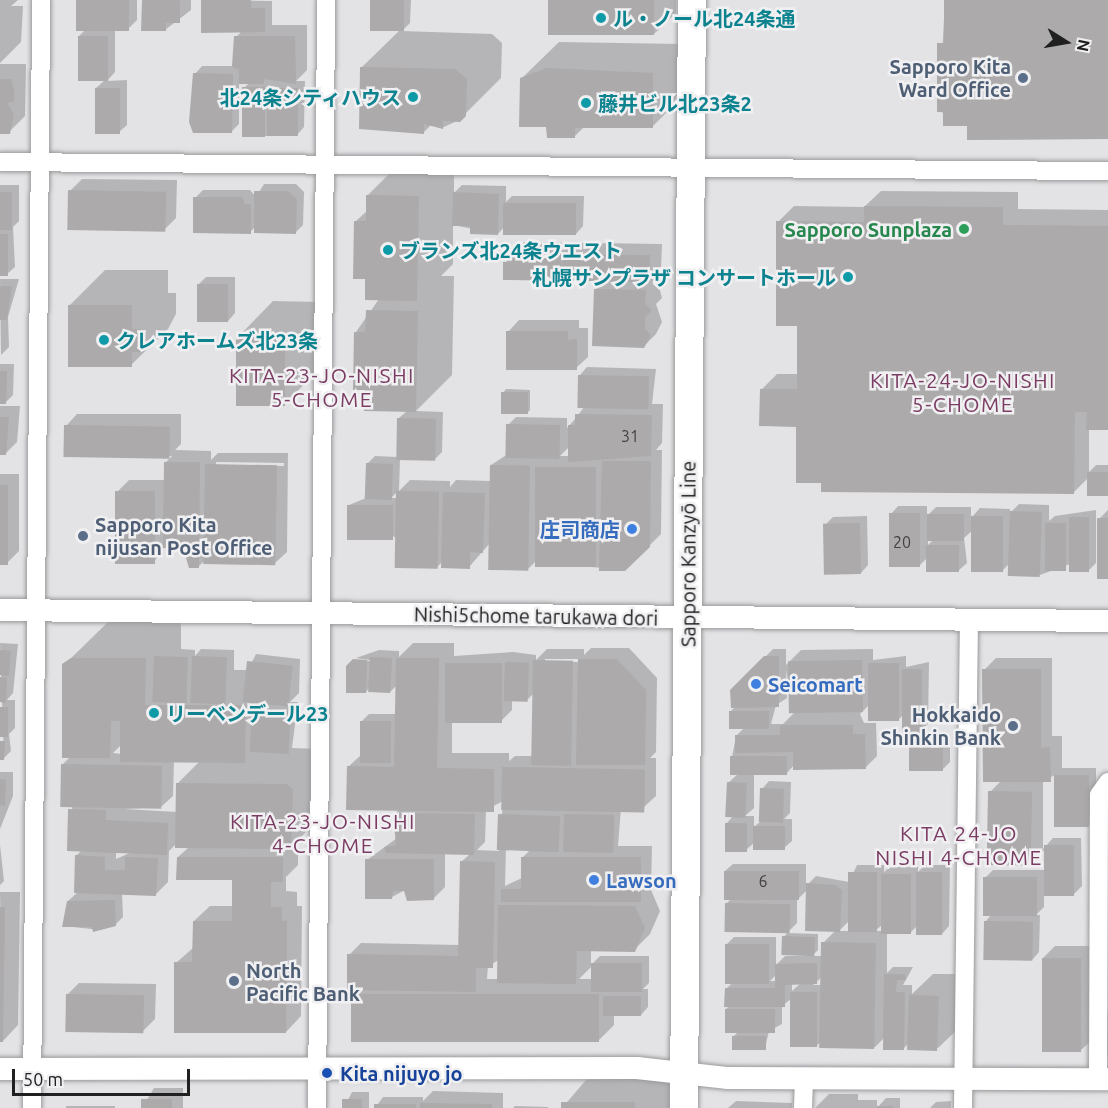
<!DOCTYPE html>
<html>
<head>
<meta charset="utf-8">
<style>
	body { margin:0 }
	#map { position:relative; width:1108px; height:1108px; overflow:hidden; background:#e3e3e5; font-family:Ubuntu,"Noto Sans JP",sans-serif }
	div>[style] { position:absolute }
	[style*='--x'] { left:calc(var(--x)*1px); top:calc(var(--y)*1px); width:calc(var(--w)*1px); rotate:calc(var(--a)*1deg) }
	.shadow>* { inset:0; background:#0003; transform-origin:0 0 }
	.building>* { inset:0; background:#acaaaa; transform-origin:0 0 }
	.roads { filter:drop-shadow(0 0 2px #9a9a9c) drop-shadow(0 0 2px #9a9a9c) }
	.minor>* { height:18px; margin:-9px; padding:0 9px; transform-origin:9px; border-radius:9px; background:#fff }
	.tertiary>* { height:22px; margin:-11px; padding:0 11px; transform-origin:11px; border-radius:11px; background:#fff }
	.primary>* { height:28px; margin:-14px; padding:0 14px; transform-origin:14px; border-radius:14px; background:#fff }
	.dots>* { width:16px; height:16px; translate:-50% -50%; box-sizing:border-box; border:3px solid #f0f0f2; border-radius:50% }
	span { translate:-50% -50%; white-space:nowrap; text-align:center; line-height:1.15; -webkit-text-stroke:5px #f0f0f2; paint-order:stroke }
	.number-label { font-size:16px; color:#434243 }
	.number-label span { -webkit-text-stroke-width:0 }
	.culture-label { font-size:20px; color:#0d838f; font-weight:700 }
	.left { translate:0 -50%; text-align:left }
	.right { translate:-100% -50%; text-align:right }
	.service-label { font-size:20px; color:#4e5e75; font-weight:700 }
	.leisure-label { font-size:20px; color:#27864d; font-weight:700 }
	.shop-label { font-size:20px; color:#366cbe; font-weight:700 }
	.street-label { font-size:20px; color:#202021 }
	.transit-label { font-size:20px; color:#164399; font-weight:700 }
	.neighbourhood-label { font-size:21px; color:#7b3c63; letter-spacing:1.5px }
	.north { position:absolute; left:1036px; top:12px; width:60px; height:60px; -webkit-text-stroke:4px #f0f0f2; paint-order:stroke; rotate:101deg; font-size:16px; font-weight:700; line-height:24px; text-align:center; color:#202021 }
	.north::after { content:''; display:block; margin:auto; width:21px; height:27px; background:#202021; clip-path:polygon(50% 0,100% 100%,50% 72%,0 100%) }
	.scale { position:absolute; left:12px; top:1069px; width:178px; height:27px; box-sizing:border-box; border:3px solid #202021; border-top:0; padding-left:8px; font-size:18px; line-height:21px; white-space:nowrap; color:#202021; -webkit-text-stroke:4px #f0f0f2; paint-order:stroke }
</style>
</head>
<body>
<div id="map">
	<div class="shadow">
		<div style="clip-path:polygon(0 0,18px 0,11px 6px,23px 6px,21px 42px,0 63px)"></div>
		<div style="clip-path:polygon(77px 0,137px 0,137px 20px,129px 28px,115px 28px,115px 72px,107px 81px,127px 80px,127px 125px,119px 132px,96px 88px,105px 80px,79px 36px,86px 29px)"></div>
		<div style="clip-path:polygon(143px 0,191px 0,191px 10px,165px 30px)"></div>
		<div style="clip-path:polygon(202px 0,272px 1px,272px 25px,307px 25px,307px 70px,296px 81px,305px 81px,304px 127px,297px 135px,263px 136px,244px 88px,249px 83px,239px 83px,239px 124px,231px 132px,195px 74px,202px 66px,234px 66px,236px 37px,242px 31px)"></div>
		<div style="clip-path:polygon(372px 0,411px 0,410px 23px,402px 31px,492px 34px,502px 43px,501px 78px,459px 120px,442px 128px,432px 124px,423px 133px,362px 67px,399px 31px)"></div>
		<div style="clip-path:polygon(549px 0,676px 0,676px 13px,653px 35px)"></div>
		<div style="clip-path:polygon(945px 0,1108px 0,1108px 137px,969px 125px,939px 111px)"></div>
		<div style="clip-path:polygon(559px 42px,682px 44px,682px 97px,652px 127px,585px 126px,575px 136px,548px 126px,521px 79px)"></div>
		<div style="clip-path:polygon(0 64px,26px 64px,25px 116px,9px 132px,0 132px)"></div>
		<div style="clip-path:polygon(evenodd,404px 159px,454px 160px,454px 193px,462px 185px,506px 186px,506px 202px,512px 196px,584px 196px,583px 226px,576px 234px,504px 227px,498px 234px,453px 225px,453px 264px,441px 276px,454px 276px,452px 375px,416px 411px,443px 412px,442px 452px,434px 460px,400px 459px,399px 491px,410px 480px,450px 481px,450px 487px,456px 480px,491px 481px,491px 465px,508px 454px,508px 425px,516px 417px,567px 418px,567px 428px,576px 418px,584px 407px,580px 375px,587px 367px,656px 369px,652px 404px,663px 404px,662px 443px,656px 450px,662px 450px,661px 534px,625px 570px,535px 562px,528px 569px,490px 543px,469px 567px,443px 561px,437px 567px,349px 505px,366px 498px,367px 464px,375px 456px,398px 457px,399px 418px,407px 411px,366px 388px,356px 332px,379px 299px,366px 277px,356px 221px,368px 210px,368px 195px,404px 159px,569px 447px,569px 456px,560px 456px,569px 447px,404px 159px,398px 491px,398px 498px,391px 498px,398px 491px)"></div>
		<div style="clip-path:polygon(82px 179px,177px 180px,176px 218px,164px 230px,70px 191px)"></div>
		<div style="clip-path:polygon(264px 184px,296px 184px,304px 192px,303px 225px,296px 232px,255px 227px,250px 232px,195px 198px,203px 190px,250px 190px,256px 197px)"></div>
		<div style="clip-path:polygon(0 185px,19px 185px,19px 221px,13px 227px,15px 267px,7px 274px,0 274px)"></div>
		<div style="clip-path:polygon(881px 191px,1018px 192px,1018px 209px,1108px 210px,1108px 429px,1089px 429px,1089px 472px,1096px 465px,1108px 465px,1108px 495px,1088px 478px,1073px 493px,822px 482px,798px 425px,761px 390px,777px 374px,798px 374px,799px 324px,778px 222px,794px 206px,864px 207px)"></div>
		<div style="clip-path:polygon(524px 242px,662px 244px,661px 269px,651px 279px,657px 279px,662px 298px,656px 304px,662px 322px,656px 334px,644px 346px,595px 290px,605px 280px,505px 263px)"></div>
		<div style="clip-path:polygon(105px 270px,168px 270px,168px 293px,176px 293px,176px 314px,168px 329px,131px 365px,69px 306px)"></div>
		<div style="clip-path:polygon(206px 277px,235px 277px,235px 313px,228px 321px,198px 285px)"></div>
		<div style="clip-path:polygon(0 279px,19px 279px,8px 317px,9px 347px,1px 355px)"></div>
		<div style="clip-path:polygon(273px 301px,321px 302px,320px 368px,284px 405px,237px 338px)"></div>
		<div style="clip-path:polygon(519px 320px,579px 320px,579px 328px,588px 328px,588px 357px,576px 368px,508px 332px)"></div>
		<div style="clip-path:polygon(0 364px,14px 364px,13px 395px,5px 403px,0 403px)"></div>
		<div style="clip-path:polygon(506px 389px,530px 390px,530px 410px,527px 413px,503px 393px)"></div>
		<div style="clip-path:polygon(0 406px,20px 406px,17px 442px,5px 454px,0 454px)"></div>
		<div style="clip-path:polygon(evenodd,77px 414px,181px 414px,181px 444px,175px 450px,211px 451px,211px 460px,218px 453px,288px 453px,287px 552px,275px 563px,205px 560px,199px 566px,185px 546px,165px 546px,154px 562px,117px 492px,129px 480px,165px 480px,166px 462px,172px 456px,65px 456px,66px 426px,77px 414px,216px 462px,284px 463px,284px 466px,216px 465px,216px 462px)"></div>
		<div style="clip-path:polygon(0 474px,19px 474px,19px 551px,7px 563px,0 563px)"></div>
		<div style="clip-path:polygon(evenodd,1019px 504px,1049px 505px,1049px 521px,1055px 516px,1096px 510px,1096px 563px,1088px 571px,1070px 564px,1040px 575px,1010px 563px,1003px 570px,973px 530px,964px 538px,967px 563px,959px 570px,927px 558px,920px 565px,891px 514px,898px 506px,927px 506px,927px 516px,936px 507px,971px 507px,971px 518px,980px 508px,1010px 509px,1010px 513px,1019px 504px,928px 539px,934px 539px,928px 545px,928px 539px)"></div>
		<div style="clip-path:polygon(1108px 510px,1108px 577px,1099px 519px)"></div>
		<div style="clip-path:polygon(867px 516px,868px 565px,861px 573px,825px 525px,833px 517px)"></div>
		<div style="clip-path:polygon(evenodd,108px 622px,181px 622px,181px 649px,195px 650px,195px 656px,201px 649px,234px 650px,234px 670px,248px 670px,256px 654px,300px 659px,299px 693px,290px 702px,298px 702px,292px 748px,323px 749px,326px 812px,298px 840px,298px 865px,286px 877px,286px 891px,297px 892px,297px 906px,302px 906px,301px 1016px,286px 1032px,176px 963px,194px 947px,194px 921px,210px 906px,234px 906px,234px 879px,178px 857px,189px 847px,176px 844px,169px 851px,168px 882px,156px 894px,122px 893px,123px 917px,115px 925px,100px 930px,64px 926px,68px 901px,78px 892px,76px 856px,82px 850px,62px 765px,71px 756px,64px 665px,108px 622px,122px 744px,122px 754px,113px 753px,122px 744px,108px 622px,174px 760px,200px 761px,177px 784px,177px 812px,125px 809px,161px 807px,173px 796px,174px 760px,108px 622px,116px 852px,132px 852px,116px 859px,116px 852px)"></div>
		<div style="clip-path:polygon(0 643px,18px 644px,13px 693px,7px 700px,15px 700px,15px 728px,9px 734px,11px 751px,4px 758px)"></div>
		<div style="clip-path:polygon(evenodd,413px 643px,454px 643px,454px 656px,513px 652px,536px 655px,536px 660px,547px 649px,584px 649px,584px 655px,591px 648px,629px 648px,657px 678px,656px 752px,650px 758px,656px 758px,656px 796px,644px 807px,621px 808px,618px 846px,652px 846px,651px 890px,660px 911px,650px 934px,634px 950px,591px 950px,591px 965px,600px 956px,649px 956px,649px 983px,643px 989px,648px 989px,648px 1007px,641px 1015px,614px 1015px,614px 1025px,599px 1040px,352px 994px,358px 988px,349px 955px,361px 943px,460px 945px,461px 862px,470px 854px,445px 853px,445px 887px,433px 899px,405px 890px,392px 897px,367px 860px,397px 838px,395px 814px,399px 809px,348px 767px,361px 755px,361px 722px,369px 714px,397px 714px,397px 685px,390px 692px,370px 687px,366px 692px,354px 661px,375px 661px,356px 658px,379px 650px,399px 651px,399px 657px,413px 643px,545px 659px,581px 659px,581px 662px,545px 662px,545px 659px,413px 643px,535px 692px,534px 756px,515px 756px,509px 761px,509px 753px,452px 753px,452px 722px,500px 722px,512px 710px,512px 699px,527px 700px,535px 692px,413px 643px,503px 801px,499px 851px,477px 850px,485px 842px,486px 810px,503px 801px,413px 643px,506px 848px,531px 849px,522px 858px,522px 878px,505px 886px,506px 848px,413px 643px,499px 960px,498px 979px,487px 979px,488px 966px,499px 960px,413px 643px,593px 965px,595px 979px,579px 979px,593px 965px)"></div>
		<div style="clip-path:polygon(evenodd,773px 649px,786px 649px,786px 665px,801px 650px,873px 649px,873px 660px,906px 656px,906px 667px,929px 662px,928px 724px,920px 732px,903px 715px,898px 720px,870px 704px,860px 714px,864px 723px,876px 723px,877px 756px,865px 768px,794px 765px,787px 773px,754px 773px,754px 808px,745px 816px,754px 816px,754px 827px,761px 821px,762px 789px,769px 781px,791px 782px,790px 813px,784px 819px,792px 819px,792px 841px,784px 848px,755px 842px,746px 850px,726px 824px,734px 815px,728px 783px,738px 774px,732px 757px,736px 736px,745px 727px,730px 712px,736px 706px,732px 691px,773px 649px,786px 671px,795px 712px,783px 724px,771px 724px,776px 705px,787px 698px,786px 671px)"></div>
		<div style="clip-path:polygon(996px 658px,1052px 658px,1052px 736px,1062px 736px,1062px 768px,1096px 768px,1096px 817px,1089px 825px,1055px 775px,1043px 781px,1043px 849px,1053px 838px,1081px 838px,1082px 886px,1074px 894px,1044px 894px,1044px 907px,1036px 915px,1040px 915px,1039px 952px,1032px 960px,985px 922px,992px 914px,985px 878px,993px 870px,1046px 870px,1045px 849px,1031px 864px,990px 792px,1001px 781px,984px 670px)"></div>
		<div style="clip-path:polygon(918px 735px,950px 735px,950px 762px,942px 770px,910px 743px)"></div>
		<div style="clip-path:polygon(0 772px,13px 772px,13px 796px,0 829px)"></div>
		<div style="clip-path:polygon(0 845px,4px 881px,0 885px)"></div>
		<div style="clip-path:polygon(evenodd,733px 864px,806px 864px,806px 886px,816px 876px,849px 882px,857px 865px,884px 865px,884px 872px,890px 867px,918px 867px,918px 872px,925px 865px,950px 865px,949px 926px,942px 934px,917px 926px,910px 933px,887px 932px,887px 973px,893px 967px,913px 967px,903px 985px,912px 985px,912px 994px,933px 974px,961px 974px,961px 1026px,938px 1048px,910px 1042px,904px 1048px,885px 1037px,875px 1047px,823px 1040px,816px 1046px,791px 999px,782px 1006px,782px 1024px,769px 1031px,765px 1048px,733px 1037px,739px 1031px,726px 1009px,730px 1005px,726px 989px,733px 982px,726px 945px,734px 937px,776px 937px,776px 965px,785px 956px,808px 956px,784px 937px,787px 933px,818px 934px,818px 950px,812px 956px,823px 956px,823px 943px,836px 930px,808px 889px,797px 900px,797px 923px,789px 931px,726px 904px,732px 898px,725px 871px,733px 864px,849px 921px,849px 931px,839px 931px,849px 921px,733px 864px,882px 925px,882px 931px,875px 931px,882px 925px,733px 864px,777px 974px,777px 981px,770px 981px,777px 974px,733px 864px,823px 976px,823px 985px,813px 985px,823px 976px,733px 864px,792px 983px,801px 983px,792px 991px,792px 983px)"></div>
		<div style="clip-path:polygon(0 892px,20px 892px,18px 1025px,3px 1041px)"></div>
		<div style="clip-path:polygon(1055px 946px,1092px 946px,1093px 1039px,1081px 1050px,1043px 958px)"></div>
		<div style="clip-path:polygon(79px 983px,156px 984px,155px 1019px,143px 1031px,67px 995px)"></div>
		<div style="clip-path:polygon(592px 1073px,671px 1080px,671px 1108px,562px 1108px)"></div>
		<div style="clip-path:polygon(154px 1088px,183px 1088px,183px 1108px,142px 1108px)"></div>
		<div style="clip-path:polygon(433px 1091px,503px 1093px,503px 1108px,375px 1108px,383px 1097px,423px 1097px,423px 1101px)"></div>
		<div style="clip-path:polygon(352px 1092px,369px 1092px,369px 1108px,344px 1108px)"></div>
		<div style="clip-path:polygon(829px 1094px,858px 1094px,858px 1100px,877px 1100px,877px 1108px,886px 1098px,900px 1098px,900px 1108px,815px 1108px)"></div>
		<div style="clip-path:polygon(736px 1101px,792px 1103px,792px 1108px,728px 1108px)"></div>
		<div style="clip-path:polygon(951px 1101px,951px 1108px,930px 1108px,936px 1102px)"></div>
		<div style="left:66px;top:1106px;width:49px;height:3px"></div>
		<div style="clip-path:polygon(515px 1106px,548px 1107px,548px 1108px,513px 1108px)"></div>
	</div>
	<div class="building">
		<div style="left:76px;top:0;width:53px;height:31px"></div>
		<div style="clip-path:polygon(142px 0,180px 0,180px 23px,166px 23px,166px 31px,141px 31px)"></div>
		<div style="clip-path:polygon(201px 0,251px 0,251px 8px,265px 8px,265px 32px,201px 33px)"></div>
		<div style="left:370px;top:0;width:34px;height:31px"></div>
		<div style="left:548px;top:0;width:106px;height:35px"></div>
		<div style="clip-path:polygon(944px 0,1108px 0,1108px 139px,967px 140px,967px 126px,943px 126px,943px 112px,937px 112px,937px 43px,944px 43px)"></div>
		<div style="left:78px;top:36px;width:30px;height:45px"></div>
		<div style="clip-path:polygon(234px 36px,295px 36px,296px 84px,264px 79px,264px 84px,239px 84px,239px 70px,232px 66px)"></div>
		<div style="clip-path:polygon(360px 67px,455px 69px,467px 79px,466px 116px,460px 122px,443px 121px,443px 129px,424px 124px,424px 134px,359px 129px)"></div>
		<div style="clip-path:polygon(547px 68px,653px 73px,653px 128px,575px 128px,575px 138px,547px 138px,546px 127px,519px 127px,520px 78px)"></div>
		<div style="clip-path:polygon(193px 73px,233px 74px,232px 133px,193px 133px,189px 122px)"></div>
		<div style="clip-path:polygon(0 79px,11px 79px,14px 91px,14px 101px,7px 103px,14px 114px,10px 134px,0 134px)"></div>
		<div style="left:242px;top:87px;width:23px;height:50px"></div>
		<div style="left:95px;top:88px;width:25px;height:46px"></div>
		<div style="left:267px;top:88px;width:31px;height:48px"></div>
		<div style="left:68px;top:190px;width:98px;height:40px;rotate:1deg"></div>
		<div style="clip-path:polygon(254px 191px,288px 191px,297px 200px,296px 234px,254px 233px)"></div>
		<div style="left:0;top:192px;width:12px;height:38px"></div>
		<div style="clip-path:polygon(453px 192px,499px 194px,498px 235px,470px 234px,470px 226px,452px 226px)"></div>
		<div style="clip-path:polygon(366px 195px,419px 196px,417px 301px,365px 300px,365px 279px,353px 279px,354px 221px,366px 221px)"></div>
		<div style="clip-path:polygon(193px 197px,243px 197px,244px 204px,251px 204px,251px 234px,193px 233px)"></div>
		<div style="left:503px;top:203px;width:73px;height:32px"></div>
		<div style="clip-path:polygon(864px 206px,1003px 207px,1003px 225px,1108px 226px,1108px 430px,1086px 430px,1087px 412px,1075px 412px,1074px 494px,821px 492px,821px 483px,796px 483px,796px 427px,759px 426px,760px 389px,797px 389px,797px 326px,776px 326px,776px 221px,864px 222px)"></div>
		<div style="left:0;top:234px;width:8px;height:42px"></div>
		<div style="clip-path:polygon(511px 254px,650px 255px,650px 282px,503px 280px,503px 262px,511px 262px)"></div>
		<div style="left:228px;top:284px;width:38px;height:31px;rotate:90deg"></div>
		<div style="clip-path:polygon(0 286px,12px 286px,7px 320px,0 320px)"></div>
		<div style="clip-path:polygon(594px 289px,646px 290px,645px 304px,652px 310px,645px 317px,645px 329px,651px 335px,644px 348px,592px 346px)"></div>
		<div style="clip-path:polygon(68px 305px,132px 305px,132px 329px,141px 329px,141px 352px,132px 352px,132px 367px,68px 367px)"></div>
		<div style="clip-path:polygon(366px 310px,418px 311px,416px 412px,364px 411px,365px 390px,353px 390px,354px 332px,365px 332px)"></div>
		<div style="clip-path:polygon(506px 331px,568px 331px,568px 340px,577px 339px,577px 370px,506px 370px)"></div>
		<div style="left:236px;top:337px;width:49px;height:69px"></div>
		<div style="clip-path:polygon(0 371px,7px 371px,6px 404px,0 404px)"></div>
		<div style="left:578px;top:375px;width:71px;height:33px;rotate:1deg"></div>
		<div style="left:501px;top:392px;width:27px;height:22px"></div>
		<div style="clip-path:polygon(575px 414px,652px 415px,651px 456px,568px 462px,568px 425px,575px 425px)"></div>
		<div style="clip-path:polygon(0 417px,9px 417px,6px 455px,0 455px)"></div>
		<div style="left:397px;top:418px;width:39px;height:42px;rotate:1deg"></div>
		<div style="left:506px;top:424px;width:54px;height:34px;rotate:1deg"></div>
		<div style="left:64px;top:425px;width:106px;height:32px;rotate:1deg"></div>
		<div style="clip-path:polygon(602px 461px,651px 461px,650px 547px,625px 571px,599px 571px)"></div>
		<div style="clip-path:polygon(164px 462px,200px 462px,199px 568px,189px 568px,183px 548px,163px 548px)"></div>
		<div style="left:366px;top:463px;width:27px;height:36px;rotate:2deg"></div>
		<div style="left:205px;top:464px;width:72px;height:100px;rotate:1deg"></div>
		<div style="left:490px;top:465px;width:40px;height:105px;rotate:1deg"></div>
		<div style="left:535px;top:467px;width:61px;height:100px"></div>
		<div style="left:1087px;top:472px;width:21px;height:24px"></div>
		<div style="left:0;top:485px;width:8px;height:80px"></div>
		<div style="left:115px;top:491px;width:40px;height:73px"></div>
		<div style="left:396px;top:491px;width:43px;height:77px;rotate:1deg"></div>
		<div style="clip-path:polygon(443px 492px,485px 493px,483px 553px,470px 552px,470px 569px,441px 568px)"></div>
		<div style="left:347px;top:505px;width:46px;height:35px"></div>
		<div style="left:1010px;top:511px;width:32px;height:65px;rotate:2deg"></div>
		<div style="left:889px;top:513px;width:31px;height:54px"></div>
		<div style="left:927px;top:514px;width:37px;height:27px"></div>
		<div style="left:971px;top:516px;width:32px;height:56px"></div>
		<div style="left:1069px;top:517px;width:20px;height:55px"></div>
		<div style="left:1097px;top:518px;width:11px;height:61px"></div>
		<div style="left:860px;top:523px;width:51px;height:37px;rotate:89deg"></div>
		<div style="left:1045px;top:523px;width:21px;height:48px"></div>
		<div style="left:926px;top:545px;width:33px;height:27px"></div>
		<div style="left:0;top:650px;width:11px;height:25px;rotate:5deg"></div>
		<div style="left:154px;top:656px;width:34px;height:46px;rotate:2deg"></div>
		<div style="left:192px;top:656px;width:35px;height:47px;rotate:2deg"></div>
		<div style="clip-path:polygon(764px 656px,779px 656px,779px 707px,731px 708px,730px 690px)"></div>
		<div style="left:370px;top:657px;width:22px;height:35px;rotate:3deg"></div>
		<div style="clip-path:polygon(71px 658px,146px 658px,145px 705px,246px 705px,245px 763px,120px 762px,120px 721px,111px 721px,110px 758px,62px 758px,62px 664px)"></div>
		<div style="clip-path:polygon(396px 658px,439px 658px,437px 768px,494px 769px,494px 812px,346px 810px,347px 766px,394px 767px)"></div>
		<div style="clip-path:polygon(353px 659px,367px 660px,366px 693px,346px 693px,346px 666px)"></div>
		<div style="clip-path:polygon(578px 659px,617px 659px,646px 690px,645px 765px,576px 765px)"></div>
		<div style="left:533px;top:660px;width:40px;height:105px;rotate:1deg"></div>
		<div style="left:862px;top:660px;width:52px;height:74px;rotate:89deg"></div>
		<div style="left:247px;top:661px;width:46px;height:41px;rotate:6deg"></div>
		<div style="left:505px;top:662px;width:24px;height:39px;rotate:2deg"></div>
		<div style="left:445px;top:663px;width:57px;height:60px"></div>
		<div style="left:868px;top:663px;width:31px;height:58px"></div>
		<div style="left:902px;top:669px;width:20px;height:64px"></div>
		<div style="clip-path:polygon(982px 669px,1041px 669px,1041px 748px,1050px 747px,1051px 782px,983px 782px)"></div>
		<div style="clip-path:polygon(0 677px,7px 678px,6px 703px,0 702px)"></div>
		<div style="left:0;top:707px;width:8px;height:30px"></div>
		<div style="left:252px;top:708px;width:39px;height:44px;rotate:3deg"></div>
		<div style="left:729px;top:711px;width:40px;height:18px"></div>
		<div style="left:360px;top:721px;width:31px;height:42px"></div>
		<div style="clip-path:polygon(780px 725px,853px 725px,853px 734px,865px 734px,866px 769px,793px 770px,793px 752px,735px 753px,735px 735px,780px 735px)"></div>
		<div style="clip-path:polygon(0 741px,5px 741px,4px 760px,0 760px)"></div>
		<div style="left:943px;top:742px;width:29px;height:34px;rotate:90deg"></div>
		<div style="left:730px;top:756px;width:57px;height:19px"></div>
		<div style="left:61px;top:764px;width:101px;height:43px;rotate:1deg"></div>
		<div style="left:502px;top:767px;width:143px;height:43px;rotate:1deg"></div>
		<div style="left:1054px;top:775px;width:35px;height:52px"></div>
		<div style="clip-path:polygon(0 779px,6px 780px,5px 806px,0 805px)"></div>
		<div style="left:727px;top:782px;width:20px;height:35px;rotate:3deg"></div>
		<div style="clip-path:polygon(176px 783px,286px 784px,293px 789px,291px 849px,175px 848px)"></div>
		<div style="left:760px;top:788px;width:24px;height:34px;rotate:2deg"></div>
		<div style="left:988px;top:791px;width:44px;height:74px;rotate:1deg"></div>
		<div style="clip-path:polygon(68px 809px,106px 810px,106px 820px,168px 823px,167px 855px,67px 851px)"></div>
		<div style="clip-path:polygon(393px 813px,475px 814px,474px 855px,386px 853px,384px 847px,396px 845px)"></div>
		<div style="left:498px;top:814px;width:62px;height:36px;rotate:2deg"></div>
		<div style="left:564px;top:814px;width:50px;height:38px;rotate:1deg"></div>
		<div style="left:725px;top:823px;width:22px;height:29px"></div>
		<div style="left:753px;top:826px;width:32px;height:24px"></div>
		<div style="left:1044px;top:845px;width:30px;height:51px"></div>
		<div style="clip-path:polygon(75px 855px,105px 857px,105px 870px,125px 870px,125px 857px,158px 858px,156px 896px,74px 893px)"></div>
		<div style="clip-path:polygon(177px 857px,283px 857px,283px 882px,271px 882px,271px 907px,282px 907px,282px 921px,287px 921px,286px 1033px,174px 1033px,174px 962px,192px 962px,193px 921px,232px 921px,232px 880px,176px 880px)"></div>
		<div style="clip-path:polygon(521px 857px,641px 857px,641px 902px,501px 902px,501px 889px,521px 889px)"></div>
		<div style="clip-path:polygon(365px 859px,434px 859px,434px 900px,407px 901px,404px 891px,393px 891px,392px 899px,365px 899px)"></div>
		<div style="clip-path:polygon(460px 861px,495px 862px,493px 968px,476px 968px,476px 992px,347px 990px,347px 954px,458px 956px)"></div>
		<div style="left:724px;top:871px;width:75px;height:29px"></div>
		<div style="left:848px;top:872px;width:29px;height:60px"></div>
		<div style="left:916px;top:872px;width:26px;height:63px"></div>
		<div style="left:881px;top:874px;width:30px;height:60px"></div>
		<div style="left:983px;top:877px;width:54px;height:39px"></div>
		<div style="clip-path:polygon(806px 883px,836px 885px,842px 890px,840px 932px,805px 931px)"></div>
		<div style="clip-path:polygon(115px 900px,116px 926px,93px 932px,92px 927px,62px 927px,67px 901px)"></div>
		<div style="left:725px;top:903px;width:65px;height:29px;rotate:1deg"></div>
		<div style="clip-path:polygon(498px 905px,635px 906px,645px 928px,635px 952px,577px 951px,576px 984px,497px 983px)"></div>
		<div style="clip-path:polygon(0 907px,5px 907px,3px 1042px,0 1042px)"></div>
		<div style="left:984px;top:921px;width:49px;height:39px;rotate:1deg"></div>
		<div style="left:782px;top:936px;width:33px;height:19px;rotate:2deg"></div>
		<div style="left:821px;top:942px;width:55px;height:106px;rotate:1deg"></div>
		<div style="left:725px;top:944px;width:44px;height:40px"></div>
		<div style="left:1042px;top:958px;width:39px;height:94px"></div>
		<div style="left:591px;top:963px;width:51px;height:29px"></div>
		<div style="clip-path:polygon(817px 963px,817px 984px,785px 985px,785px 1007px,724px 1007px,725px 988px,775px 988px,775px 964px)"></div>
		<div style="clip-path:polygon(884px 974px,905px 974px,906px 980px,897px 980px,896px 992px,905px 992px,904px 1050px,883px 1050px)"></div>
		<div style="left:790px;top:992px;width:27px;height:55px"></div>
		<div style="left:66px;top:994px;width:78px;height:38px;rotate:1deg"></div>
		<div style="left:351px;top:994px;width:248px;height:48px"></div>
		<div style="left:909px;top:995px;width:30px;height:55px;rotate:2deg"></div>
		<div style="left:603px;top:996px;width:38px;height:20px"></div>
		<div style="left:725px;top:1009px;width:50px;height:24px"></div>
		<div style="clip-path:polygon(1104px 1012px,1108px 1012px,1108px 1055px,1105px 1055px)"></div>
		<div style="left:732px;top:1036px;width:34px;height:14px"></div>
		<div style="left:141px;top:1099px;width:31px;height:9px"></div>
		<div style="left:342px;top:1099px;width:20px;height:9px"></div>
		<div style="left:561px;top:1102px;width:74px;height:6px"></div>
		<div style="clip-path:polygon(420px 1103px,492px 1104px,492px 1108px,420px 1108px)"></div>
		<div style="left:374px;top:1104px;width:42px;height:4px"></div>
		<div style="left:877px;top:1106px;width:16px;height:2px"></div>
	</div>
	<div class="roads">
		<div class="minor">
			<div style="--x:0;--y:162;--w:1108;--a:0.47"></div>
			<div style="--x:1098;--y:1079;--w:284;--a:-89.8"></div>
			<div style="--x:1099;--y:795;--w:16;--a:-55"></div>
			<div style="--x:32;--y:1108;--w:1108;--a:-89.53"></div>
			<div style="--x:317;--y:1108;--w:1108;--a:-89.53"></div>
			<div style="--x:803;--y:1108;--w:31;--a:-88"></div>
			<div style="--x:963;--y:1108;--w:488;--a:-89.3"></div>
		</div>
		<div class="tertiary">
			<div style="--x:0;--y:610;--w:1108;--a:0.57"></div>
			<div style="--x:0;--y:1069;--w:637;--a:-0.09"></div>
			<div style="--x:637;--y:1068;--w:92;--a:6.3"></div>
			<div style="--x:728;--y:1078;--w:380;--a:0.2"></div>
		</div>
		<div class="primary">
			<div style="--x:684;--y:1108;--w:1108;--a:-89.59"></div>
		</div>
	</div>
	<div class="dots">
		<div style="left:601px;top:18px;background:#0f9aa8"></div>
		<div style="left:1023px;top:78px;background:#5c6f8a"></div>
		<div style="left:413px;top:97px;background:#0f9aa8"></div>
		<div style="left:586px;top:103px;background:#0f9aa8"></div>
		<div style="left:964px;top:229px;background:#2e9e5b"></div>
		<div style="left:388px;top:250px;background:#0f9aa8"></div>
		<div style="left:848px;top:277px;background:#0f9aa8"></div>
		<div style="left:104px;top:340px;background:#0f9aa8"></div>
		<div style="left:632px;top:529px;background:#3f7fe0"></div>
		<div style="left:83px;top:536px;background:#5c6f8a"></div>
		<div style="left:756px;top:684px;background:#3f7fe0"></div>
		<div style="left:154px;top:713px;background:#0f9aa8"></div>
		<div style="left:1013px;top:726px;background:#5c6f8a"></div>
		<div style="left:594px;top:880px;background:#3f7fe0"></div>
		<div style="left:234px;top:981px;background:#5c6f8a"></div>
		<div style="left:327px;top:1073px;background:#1a4fb4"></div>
	</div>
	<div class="number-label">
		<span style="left:630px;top:436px">31</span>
		<span style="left:902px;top:542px">20</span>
		<span style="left:763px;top:881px">6</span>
	</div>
	<div class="culture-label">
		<span class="left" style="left:613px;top:18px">ル・ノール北24条通</span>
		<span class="right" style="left:401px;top:97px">北24条シティハウス</span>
		<span class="left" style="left:598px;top:103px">藤井ビル北23条2</span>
		<span class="left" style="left:400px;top:250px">ブランズ北24条ウエスト</span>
		<span class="right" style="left:836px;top:277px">札幌サンプラザ コンサートホール</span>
		<span class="left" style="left:116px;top:340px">クレアホームズ北23条</span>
		<span class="left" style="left:166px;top:713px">リーベンデール23</span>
	</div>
	<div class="service-label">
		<span class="right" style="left:1011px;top:78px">Sapporo Kita<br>Ward Office</span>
		<span class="left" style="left:95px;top:536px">Sapporo Kita<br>nijusan Post Office</span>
		<span class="right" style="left:1001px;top:726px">Hokkaido<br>Shinkin Bank</span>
		<span class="left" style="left:246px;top:982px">North<br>Pacific Bank</span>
	</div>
	<div class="leisure-label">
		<span class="right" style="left:952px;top:229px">Sapporo Sunplaza</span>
	</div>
	<div class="shop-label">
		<span class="right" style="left:620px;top:529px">庄司商店</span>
		<span class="left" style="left:768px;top:684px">Seicomart</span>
		<span class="left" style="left:606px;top:880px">Lawson</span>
	</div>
	<div class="street-label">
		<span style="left:688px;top:554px;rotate:-90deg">Sapporo Kanzyō Line</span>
		<span style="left:536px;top:616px;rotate:1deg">Nishi5chome tarukawa dori</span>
	</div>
	<div class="transit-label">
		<span class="left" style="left:340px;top:1073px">Kita nijuyo jo</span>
	</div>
	<div class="neighbourhood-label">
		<span style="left:322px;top:387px">KITA-23-JO-NISHI<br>5-CHOME</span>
		<span style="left:963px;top:392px">KITA-24-JO-NISHI<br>5-CHOME</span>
		<span style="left:323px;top:833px">KITA-23-JO-NISHI<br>4-CHOME</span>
		<span style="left:959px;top:845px">KITA 24-JO<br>NISHI 4-CHOME</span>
	</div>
	<div class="north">N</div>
	<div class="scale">50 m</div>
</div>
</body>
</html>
